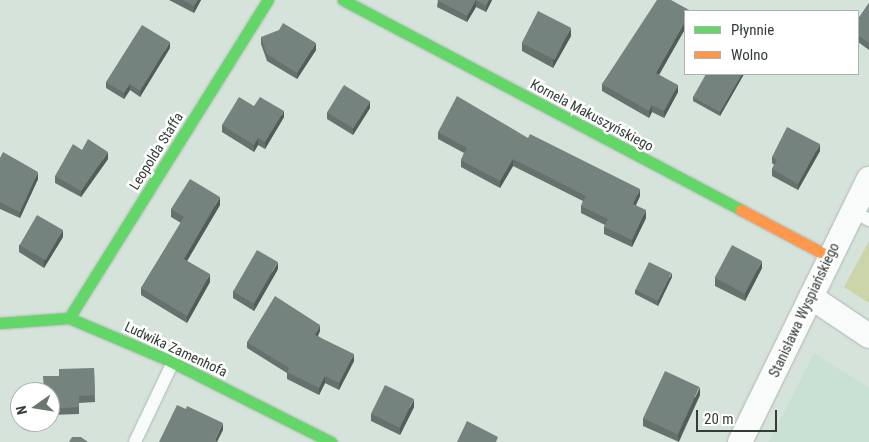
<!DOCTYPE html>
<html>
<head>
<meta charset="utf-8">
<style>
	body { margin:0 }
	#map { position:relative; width:869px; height:442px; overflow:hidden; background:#d5e3db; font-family:"Roboto Condensed",sans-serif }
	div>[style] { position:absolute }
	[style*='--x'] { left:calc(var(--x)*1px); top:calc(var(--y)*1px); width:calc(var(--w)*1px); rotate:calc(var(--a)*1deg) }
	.built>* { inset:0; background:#c9e1d3 }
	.green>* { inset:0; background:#ccd5aa }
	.roads { filter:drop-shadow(0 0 1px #adb8b2) drop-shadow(0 0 1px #adb8b2) }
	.lane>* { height:12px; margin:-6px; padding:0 6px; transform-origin:6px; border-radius:6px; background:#f9fbfa }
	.street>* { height:24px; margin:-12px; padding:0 12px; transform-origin:12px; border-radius:12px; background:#f9fbfa }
	.fast>* { height:11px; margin:-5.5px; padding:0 5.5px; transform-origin:5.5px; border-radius:5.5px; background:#63d668 }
	.slow>* { height:11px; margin:-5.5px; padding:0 5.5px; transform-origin:5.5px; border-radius:5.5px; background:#ff974d }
	.wall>* { inset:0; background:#65716c }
	.shaded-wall>* { inset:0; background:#525c58 }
	.building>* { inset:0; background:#75837e; transform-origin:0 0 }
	span { translate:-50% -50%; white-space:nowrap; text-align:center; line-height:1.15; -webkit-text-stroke:5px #fff; paint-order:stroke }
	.street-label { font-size:14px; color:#333d37 }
	.legend { position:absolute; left:684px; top:10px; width:175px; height:65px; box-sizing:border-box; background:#fff; border:1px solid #adb1af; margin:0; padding:6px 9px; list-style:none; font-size:15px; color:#333d37 }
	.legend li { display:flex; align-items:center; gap:10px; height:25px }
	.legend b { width:25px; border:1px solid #adb1af }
	.north { position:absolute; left:10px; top:382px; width:50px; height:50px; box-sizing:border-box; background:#fff; border:1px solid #adb1af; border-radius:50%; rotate:257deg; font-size:14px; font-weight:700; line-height:20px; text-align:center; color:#333d37 }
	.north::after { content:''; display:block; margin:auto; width:18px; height:22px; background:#6c7770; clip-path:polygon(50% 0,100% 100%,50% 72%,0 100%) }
	.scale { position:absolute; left:696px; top:410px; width:81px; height:22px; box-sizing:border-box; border:2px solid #333d37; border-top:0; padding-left:6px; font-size:15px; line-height:18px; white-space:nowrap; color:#333d37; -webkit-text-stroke:4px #fff; paint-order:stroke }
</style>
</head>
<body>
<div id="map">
	<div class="built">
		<div style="clip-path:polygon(814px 353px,869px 388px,869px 442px,769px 442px)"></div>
	</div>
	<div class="green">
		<div style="clip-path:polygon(869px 241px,869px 303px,844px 287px)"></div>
	</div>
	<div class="roads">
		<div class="lane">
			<div style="--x:851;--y:210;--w:21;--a:29"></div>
			<div style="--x:135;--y:442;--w:89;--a:-64.6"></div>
		</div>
		<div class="street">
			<div style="--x:811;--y:297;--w:70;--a:33.9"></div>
			<div style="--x:740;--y:442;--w:293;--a:-63.9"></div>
		</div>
		<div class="fast">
			<div style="--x:343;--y:0;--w:450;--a:27.8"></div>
			<div style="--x:69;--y:318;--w:375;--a:-58"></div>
			<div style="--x:0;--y:323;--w:69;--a:-4.1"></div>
			<div style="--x:69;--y:318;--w:105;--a:22.9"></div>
			<div style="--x:166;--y:359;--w:185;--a:26.7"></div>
		</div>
		<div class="slow">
			<div style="--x:741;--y:210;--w:98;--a:27.9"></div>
		</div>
	</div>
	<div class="wall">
		<div style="clip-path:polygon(169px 0,201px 0,194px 13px)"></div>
		<div style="clip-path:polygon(438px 0,492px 0,486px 12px,476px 7px,467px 22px,437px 7px)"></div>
		<div style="clip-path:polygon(869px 3px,869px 50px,858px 42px,858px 19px)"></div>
		<div style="clip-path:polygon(685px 11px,685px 29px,659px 75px,678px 92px,664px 118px,652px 112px,649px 118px,602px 91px,602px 84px)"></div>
		<div style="clip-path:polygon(571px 36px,553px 68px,522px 51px,522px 43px)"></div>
		<div style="clip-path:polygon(261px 37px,316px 50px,297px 79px,267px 61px,261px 44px)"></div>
		<div style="clip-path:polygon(170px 48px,140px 97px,130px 90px,124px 99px,106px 88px,106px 82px)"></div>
		<div style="clip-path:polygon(744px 74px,720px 116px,693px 101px,693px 97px)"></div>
		<div style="clip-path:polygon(254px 106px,284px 117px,265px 149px,258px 145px,254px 152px,222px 132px,222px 125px)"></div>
		<div style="clip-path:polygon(370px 108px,353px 135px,327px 119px,327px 112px)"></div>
		<div style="clip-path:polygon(438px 132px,528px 138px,640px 196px,636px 205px,646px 218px,632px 247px,604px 234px,604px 227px,605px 225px,581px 213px,581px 206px,583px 201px,513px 166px,500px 188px,461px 167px,461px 160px,464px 153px,438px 139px)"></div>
		<div style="clip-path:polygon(820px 151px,798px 190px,772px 176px,772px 169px,774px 165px,772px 163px,772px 157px)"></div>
		<div style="clip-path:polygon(0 158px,38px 179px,20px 218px,0 209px)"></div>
		<div style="clip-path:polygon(108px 159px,81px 197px,55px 183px,55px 176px)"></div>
		<div style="clip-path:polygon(220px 205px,187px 261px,210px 282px,187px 323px,141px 295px,141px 288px,181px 223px,171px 217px,171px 209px)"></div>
		<div style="clip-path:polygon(63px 237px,44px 268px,19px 252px,19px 245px)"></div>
		<div style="clip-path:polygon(762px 268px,745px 301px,715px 286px,715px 278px)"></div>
		<div style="clip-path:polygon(278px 269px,254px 311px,233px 298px,233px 291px)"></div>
		<div style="clip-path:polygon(672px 277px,658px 306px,635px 294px,635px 290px)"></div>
		<div style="clip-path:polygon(320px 331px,318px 336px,354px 361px,339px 390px,325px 383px,319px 395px,287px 379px,287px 373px,247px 348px,247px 342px)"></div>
		<div style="clip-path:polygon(94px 368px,95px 402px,79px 403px,79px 414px,50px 415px,50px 392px,59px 376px)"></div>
		<div style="clip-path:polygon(700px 395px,679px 442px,643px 426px,643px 418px)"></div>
		<div style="clip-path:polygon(414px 407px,400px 435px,371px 421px,371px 414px)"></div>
	</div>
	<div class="shaded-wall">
		<div style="clip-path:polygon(198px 0,201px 0,194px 13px,194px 6px)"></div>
		<div style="clip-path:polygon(476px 0,476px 7px,467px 22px,467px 16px)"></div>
		<div style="clip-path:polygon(489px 0,492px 0,486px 12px,486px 6px)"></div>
		<div style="clip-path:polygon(685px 22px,685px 29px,656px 80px,656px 73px)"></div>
		<div style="clip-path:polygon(571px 28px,571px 36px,553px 68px,553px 60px)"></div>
		<div style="clip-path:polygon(170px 42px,170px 48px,140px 97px,140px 91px)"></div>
		<div style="clip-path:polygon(316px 43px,316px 50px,297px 79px,297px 73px)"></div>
		<div style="clip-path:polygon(742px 74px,744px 74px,720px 116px,720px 112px)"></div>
		<div style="clip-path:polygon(130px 84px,130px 90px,124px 99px,124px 93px)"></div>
		<div style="clip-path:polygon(678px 85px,678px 92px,664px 118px,664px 111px)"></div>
		<div style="clip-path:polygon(370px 101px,370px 108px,353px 135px,353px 128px)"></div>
		<div style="clip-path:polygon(652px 105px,652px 112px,649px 118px,649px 111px)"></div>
		<div style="clip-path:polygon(284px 111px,284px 117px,265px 149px,265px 142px)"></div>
		<div style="clip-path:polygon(258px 138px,258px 145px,254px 152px,254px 145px)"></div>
		<div style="clip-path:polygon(820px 144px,820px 151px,798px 190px,798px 184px)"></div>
		<div style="clip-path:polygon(108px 152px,108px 159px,81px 197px,81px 191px)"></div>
		<div style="clip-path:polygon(513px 159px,513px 166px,500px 188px,500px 181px)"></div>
		<div style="clip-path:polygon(38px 172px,38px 179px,20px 218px,20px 212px)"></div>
		<div style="clip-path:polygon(640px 189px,640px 196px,633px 211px,633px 204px)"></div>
		<div style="clip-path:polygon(220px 197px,220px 205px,184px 266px,184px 259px)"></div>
		<div style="clip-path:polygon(646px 210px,646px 218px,632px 247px,632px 240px)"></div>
		<div style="clip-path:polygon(63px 230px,63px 237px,44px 268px,44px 260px)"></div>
		<div style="clip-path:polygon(762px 261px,762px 268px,745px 301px,745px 293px)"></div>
		<div style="clip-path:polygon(278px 262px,278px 269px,254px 311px,254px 304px)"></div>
		<div style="clip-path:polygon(672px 273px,672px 277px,658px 306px,658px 301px)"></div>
		<div style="clip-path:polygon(210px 274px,210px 282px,187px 323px,187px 316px)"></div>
		<div style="clip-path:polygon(320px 325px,320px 331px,315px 342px,315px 335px)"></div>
		<div style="clip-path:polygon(354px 354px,354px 361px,339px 390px,339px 383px)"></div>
		<div style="clip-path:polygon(325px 376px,325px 383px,319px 395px,319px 388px)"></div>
		<div style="clip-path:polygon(700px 387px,700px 395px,678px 442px,678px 435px)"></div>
		<div style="clip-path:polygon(414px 399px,414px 407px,400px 435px,400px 428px)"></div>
		<div style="clip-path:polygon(223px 423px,223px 430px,217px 442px,215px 440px)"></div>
	</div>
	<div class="building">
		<div style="clip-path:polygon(183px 0,198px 0,194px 6px)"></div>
		<div style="clip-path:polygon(437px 0,489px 0,486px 6px,476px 0,467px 16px)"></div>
		<div style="clip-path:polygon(657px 0,671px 0,691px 11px,685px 11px,685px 22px,656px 73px,678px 85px,664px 111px,652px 105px,649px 111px,602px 84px)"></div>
		<div style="clip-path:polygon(869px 3px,869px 43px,858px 35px,858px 19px)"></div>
		<div style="left:538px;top:11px;width:37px;height:36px;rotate:27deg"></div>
		<div style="clip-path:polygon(283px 23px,316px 43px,297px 73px,267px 54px,261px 37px,279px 30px)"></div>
		<div style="clip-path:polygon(142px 25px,170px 42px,140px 91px,130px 84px,124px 93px,106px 82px)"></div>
		<div style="clip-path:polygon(706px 74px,742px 74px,720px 112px,693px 97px)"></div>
		<div style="left:344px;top:85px;width:31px;height:32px;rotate:32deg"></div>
		<div style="clip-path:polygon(457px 96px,528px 138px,530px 134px,640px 189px,633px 204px,646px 210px,632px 240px,604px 227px,608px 219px,581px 206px,586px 196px,513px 159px,500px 181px,461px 160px,467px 148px,438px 132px)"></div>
		<div style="clip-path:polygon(239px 97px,254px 106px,260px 97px,284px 111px,265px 142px,258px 138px,254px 145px,222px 125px)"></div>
		<div style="clip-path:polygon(787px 127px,820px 144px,798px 184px,772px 169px,777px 160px,772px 157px)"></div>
		<div style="clip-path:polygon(88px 139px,108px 152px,81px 191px,55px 176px,73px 144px,82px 150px)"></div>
		<div style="clip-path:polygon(3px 152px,38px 172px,20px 212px,0 202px,0 158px)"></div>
		<div style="clip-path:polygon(190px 179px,220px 197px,184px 259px,210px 274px,187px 316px,141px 288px,184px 217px,171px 209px)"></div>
		<div style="left:37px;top:215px;width:30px;height:35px;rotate:30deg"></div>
		<div style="left:732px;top:245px;width:34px;height:37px;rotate:28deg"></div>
		<div style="left:257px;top:250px;width:24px;height:48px;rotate:30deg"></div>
		<div style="left:649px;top:262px;width:25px;height:31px;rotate:26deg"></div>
		<div style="clip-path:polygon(275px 296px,320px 325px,315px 335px,354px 354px,339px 383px,325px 376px,319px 388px,287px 372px,289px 368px,247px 342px)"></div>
		<div style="clip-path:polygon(94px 368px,95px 395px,79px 396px,79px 407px,50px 409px,50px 392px,44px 392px,43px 376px,59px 376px,59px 369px)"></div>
		<div style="left:665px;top:371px;width:38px;height:52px;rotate:25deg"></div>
		<div style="left:385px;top:385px;width:32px;height:32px;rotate:26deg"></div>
		<div style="clip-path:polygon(177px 405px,186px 409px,187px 406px,223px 423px,215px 440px,218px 442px,159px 442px)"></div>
		<div style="clip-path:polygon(467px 421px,498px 437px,496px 442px,457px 442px)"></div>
		<div style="clip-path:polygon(72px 437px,81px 437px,88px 442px,69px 442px)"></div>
	</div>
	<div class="street-label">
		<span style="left:592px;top:115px;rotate:28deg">Kornela Makuszyńskiego</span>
		<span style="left:156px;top:151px;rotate:-58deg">Leopolda Staffa</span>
		<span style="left:804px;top:310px;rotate:-65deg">Stanisława Wyspiańskiego</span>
		<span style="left:176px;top:349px;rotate:25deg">Ludwika Zamenhofa</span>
	</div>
	<ul class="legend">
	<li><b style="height:6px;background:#63d668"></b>Płynnie</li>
	<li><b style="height:6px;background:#ff974d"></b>Wolno</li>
	</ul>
	<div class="north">N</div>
	<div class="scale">20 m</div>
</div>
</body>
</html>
